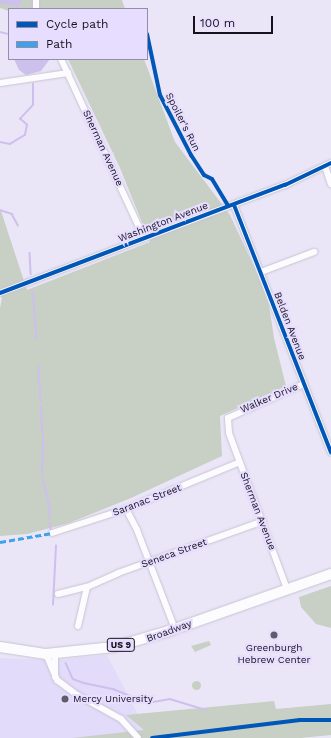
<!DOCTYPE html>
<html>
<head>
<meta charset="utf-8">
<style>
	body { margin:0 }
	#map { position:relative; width:331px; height:738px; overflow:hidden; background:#eae6f7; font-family:"Work Sans",sans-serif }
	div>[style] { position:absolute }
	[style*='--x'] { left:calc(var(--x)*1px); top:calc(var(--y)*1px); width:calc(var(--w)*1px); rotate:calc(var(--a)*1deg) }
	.built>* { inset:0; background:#e2dbf9 }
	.green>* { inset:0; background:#c8cfc5 }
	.round { border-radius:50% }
	.water>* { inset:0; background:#cdc0ec }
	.stream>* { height:1.5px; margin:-0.75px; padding:0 0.75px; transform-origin:0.75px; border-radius:0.75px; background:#cdc0ec }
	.roads { filter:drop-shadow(0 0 1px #c7c4d2) drop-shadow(0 0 1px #c7c4d2) }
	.minor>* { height:6px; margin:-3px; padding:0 3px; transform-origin:3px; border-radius:3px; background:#fcfbfe }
	.primary>* { height:10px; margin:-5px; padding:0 5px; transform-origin:5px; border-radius:5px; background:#fcfbfe }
	.quiet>* { height:3px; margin-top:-1.5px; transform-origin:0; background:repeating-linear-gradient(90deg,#3da2ea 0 6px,transparent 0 9px) }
	.cycleway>* { height:4px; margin:-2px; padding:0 2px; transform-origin:2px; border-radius:2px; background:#0057b8 }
	.dots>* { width:11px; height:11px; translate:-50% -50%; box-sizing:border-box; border:2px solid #e7deff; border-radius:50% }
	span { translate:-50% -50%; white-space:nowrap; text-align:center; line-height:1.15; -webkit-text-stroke:4px #e7deff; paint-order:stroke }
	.shield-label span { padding:1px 3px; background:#e7deff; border:1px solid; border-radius:3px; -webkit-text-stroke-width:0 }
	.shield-label { font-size:9px; color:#16131e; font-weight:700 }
	.street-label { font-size:10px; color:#16131e }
	.poi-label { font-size:10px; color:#16131e }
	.left { translate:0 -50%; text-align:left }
	.legend { position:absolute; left:8px; top:8px; width:140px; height:52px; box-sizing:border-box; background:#e7deff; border:1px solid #938da5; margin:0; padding:5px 7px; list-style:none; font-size:12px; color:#16131e }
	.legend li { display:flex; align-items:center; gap:8px; height:20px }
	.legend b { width:20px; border:1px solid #938da5 }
	.scale { position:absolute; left:193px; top:16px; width:80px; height:18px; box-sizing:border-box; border:2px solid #16131e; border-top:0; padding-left:5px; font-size:12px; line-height:14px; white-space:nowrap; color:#16131e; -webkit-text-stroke:3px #e7deff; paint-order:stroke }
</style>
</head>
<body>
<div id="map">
	<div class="built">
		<div style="clip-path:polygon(107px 655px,150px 738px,0 738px,0 658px,56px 660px)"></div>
	</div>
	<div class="green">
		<div style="clip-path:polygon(0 0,122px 0,125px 9px,9px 9px,9px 11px,0 8px)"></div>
		<div style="clip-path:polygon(68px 59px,144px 59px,175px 142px,230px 215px,256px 271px,269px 305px,274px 338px,286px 386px,220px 416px,222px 456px,131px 498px,69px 523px,27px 534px,0 536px,0 308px,2px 298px,0 294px,0 208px,27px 290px,150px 242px,120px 168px)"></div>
		<div style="clip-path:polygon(331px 586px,331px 628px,316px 624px,301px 607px,299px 597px)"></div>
		<div style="clip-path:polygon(209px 641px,211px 645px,195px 652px,191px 646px)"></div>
		<div class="round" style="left:191.5px;top:680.5px;width:9px;height:9px"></div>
		<div style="clip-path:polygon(274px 701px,276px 709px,331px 704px,331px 735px,301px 738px,72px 738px,144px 730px,126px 715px)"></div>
	</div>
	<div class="water">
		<div style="clip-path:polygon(0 0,22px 0,18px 7px,0 3px)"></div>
		<div style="clip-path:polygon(14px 59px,50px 59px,41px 71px,26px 75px,19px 70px)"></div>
	</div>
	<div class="stream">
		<div style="--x:0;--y:32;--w:9;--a:13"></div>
		<div style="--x:0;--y:142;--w:10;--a:11"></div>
		<div style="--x:10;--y:144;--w:17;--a:-31"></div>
		<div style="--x:25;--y:135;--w:10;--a:-79"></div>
		<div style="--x:27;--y:125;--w:9;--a:-139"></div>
		<div style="--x:20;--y:119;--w:19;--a:-47"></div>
		<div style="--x:33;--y:105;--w:21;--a:-90"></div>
		<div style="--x:0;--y:210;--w:13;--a:18"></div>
		<div style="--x:12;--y:214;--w:13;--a:61"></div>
		<div style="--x:30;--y:253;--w:21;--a:87"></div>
		<div style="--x:33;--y:291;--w:24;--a:85"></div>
		<div style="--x:35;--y:317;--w:23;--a:85"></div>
		<div style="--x:39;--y:366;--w:35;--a:87"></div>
		<div style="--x:41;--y:406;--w:26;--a:86"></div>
		<div style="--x:42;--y:473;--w:36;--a:-88"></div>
		<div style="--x:43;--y:478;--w:25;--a:76"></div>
		<div style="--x:49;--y:502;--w:16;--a:86"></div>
		<div style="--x:50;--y:523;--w:6;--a:81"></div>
		<div style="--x:53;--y:605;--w:59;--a:-87.1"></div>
		<div style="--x:66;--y:663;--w:17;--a:66"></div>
		<div style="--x:73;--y:679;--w:12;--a:20"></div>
		<div style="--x:84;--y:683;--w:30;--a:12"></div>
		<div style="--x:113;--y:689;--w:38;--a:22"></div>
		<div style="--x:148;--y:703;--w:22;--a:-10"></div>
		<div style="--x:170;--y:699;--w:38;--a:17"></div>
	</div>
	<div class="roads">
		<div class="minor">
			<div style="--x:36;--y:9;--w:9;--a:-90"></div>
			<div style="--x:61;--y:59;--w:197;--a:65.1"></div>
			<div style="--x:0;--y:83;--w:69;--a:-8.4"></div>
			<div style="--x:325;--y:166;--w:19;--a:72"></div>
			<div style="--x:234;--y:205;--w:266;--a:68.6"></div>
			<div style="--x:261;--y:272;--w:57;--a:-20.7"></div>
			<div style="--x:0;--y:293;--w:305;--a:-20.8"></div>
			<div style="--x:285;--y:185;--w:51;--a:-25.6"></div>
			<div style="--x:126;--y:509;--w:24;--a:62"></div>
			<div style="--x:137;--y:530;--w:106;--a:69"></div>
			<div style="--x:52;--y:533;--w:78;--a:-18"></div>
			<div style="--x:126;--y:509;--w:123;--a:-22.4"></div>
			<div style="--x:287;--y:589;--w:166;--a:-110.4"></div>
			<div style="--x:229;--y:433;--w:15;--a:-94"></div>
			<div style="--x:228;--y:418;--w:83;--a:-24.1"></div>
			<div style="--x:58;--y:594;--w:30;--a:-14"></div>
			<div style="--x:87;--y:587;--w:34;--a:-24"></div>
			<div style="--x:118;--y:573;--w:154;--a:-19.7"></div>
			<div style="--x:78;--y:626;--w:40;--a:-77"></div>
			<div style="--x:46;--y:654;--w:28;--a:67"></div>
			<div style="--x:57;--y:680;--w:21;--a:37"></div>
			<div style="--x:74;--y:693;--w:54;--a:29"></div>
			<div style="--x:121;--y:719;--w:25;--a:48"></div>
			<div style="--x:55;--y:677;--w:23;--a:-90"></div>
		</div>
		<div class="primary">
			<div style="--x:0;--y:647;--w:47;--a:8.7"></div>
			<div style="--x:46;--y:654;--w:68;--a:-5.9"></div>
			<div style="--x:114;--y:647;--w:57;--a:-16.2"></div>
			<div style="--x:169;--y:631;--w:172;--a:-19.4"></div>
		</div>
	</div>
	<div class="quiet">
		<div style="--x:0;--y:542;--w:53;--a:-9.8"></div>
	</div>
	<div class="cycleway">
		<div style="--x:147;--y:34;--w:62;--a:78"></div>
		<div style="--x:160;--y:95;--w:68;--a:62.7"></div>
		<div style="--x:191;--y:155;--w:24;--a:57"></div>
		<div style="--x:204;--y:175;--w:9;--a:27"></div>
		<div style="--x:212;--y:179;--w:31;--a:59"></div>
		<div style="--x:234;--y:205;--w:266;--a:68.6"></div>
		<div style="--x:0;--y:293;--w:305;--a:-20.8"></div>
		<div style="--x:285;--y:185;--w:51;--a:-25.6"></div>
		<div style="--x:152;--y:738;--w:149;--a:-6.9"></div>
		<div style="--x:300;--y:720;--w:31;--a:0"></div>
	</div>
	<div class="dots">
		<div style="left:274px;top:635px;background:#605d6a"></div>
		<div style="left:65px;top:699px;background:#605d6a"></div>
	</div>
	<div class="shield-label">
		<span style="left:121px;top:645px">US 9</span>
	</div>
	<div class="street-label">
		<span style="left:183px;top:122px;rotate:63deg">Spoiler's Run</span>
		<span style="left:103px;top:148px;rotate:65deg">Sherman Avenue</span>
		<span style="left:163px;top:222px;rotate:-21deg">Washington Avenue</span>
		<span style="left:290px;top:326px;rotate:69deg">Belden Avenue</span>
		<span style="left:269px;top:398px;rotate:-23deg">Walker Drive</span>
		<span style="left:147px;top:500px;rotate:-21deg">Saranac Street</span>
		<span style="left:258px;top:511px;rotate:69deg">Sherman Avenue</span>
		<span style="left:174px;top:553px;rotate:-20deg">Seneca Street</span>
		<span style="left:169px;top:631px;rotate:-20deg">Broadway</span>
	</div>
	<div class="poi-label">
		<span style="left:274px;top:653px">Greenburgh<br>Hebrew Center</span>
		<span class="left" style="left:73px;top:699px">Mercy University</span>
	</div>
	<ul class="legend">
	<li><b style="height:5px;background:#0057b8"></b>Cycle path</li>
	<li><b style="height:5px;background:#3da2ea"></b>Path</li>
	</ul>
	<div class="scale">100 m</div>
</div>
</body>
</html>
